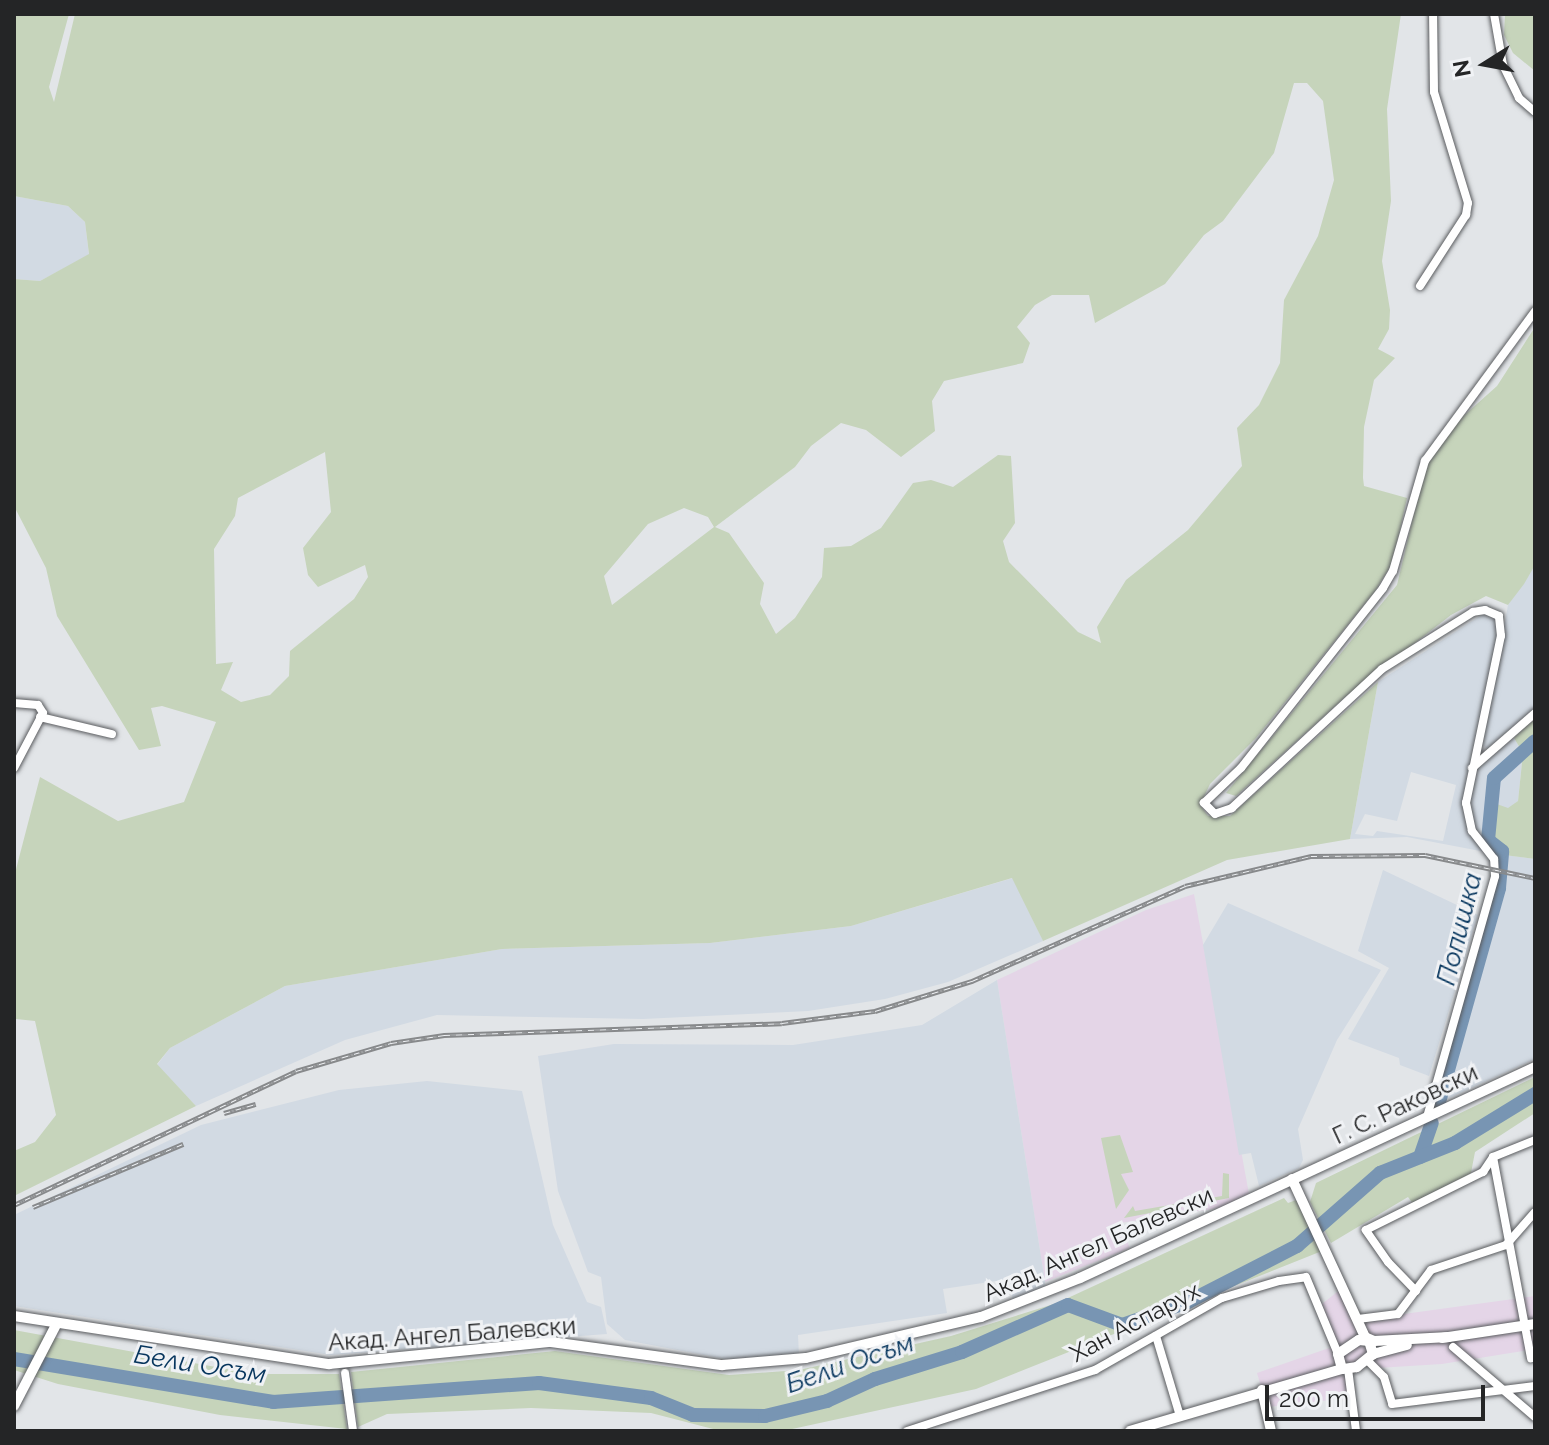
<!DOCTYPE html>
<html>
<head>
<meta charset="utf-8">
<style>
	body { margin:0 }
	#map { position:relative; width:1549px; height:1445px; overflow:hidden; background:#e2e5e8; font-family:Raleway,sans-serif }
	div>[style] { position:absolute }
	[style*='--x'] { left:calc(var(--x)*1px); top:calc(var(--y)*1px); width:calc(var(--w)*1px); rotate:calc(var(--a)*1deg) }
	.commercial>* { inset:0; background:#e4d5e7 }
	.built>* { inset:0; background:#d2dae3 }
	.green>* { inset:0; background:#c6d4bb }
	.river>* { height:14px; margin:-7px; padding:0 7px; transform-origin:7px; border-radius:7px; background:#7895b3 }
	.roads { filter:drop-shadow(0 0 2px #5a5c5f) drop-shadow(0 0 2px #5a5c5f) }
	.minor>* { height:8px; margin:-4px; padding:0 4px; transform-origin:4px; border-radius:4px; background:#fff }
	.tertiary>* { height:10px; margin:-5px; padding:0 5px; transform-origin:5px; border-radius:5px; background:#fff }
	.rail>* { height:5px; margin-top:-2.5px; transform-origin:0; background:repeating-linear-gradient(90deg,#f0f2f5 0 6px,#87898b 0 12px); box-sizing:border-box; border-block:2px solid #87898b }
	span { translate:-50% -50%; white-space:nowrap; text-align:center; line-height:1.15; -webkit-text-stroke:6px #f0f2f5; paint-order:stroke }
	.street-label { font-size:24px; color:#242526 }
	.water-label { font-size:26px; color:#06355d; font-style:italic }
	.frame { position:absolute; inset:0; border:16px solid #242526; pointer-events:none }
	.north { position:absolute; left:1445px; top:24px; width:80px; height:80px; -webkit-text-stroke:6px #f0f2f5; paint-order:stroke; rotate:259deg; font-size:22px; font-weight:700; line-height:32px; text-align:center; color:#242526 }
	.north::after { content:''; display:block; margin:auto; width:28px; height:36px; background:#242526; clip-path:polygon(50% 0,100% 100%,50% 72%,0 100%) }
	.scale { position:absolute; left:1265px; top:1385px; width:220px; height:36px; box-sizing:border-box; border:4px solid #242526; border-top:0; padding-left:10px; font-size:24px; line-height:28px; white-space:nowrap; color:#242526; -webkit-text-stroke:6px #f0f2f5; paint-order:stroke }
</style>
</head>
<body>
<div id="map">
	<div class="commercial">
		<div style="clip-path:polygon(1194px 894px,1249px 1194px,1219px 1208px,1120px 1223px,1130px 1248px,1045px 1282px,997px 980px,1146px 910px)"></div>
		<div style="clip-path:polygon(1342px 1288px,1360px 1320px,1535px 1296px,1535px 1349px,1442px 1364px,1377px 1368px,1367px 1363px,1346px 1372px,1350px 1398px,1267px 1407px,1257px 1373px,1332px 1347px,1317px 1308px)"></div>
	</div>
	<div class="built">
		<div style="clip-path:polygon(14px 196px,68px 206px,85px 222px,89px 255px,40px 281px,14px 279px)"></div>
		<div style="clip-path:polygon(1535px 565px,1535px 708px,1487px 749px,1483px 745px,1508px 605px)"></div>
		<div style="clip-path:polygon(evenodd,1486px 612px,1497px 617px,1499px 631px,1479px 765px,1514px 738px,1523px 753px,1518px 801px,1490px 833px,1497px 854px,1535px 859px,1535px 1059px,1441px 1102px,1502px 885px,1494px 881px,1496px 854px,1407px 837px,1350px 839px,1378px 682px,1486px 612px,1411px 772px,1456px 785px,1443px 841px,1377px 831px,1373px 836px,1355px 834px,1365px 814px,1397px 821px,1411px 772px)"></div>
		<div style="clip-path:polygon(1383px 870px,1478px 915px,1429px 1076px,1400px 1065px,1399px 1058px,1348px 1039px,1389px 968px,1358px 951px)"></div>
		<div style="clip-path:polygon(1013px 878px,1043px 941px,948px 982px,885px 999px,808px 1011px,643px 1019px,437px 1015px,345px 1040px,196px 1106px,157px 1065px,170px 1048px,285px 986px,502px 949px,710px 943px,851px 926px)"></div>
		<div style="clip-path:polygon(1228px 903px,1381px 970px,1337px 1040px,1298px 1129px,1303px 1160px,1299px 1168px,1259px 1186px,1251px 1153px,1239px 1155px,1203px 945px)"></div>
		<div style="clip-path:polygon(997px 980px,1046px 1288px,1013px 1301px,1009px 1279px,943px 1289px,947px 1313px,798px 1335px,799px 1355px,730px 1360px,625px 1340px,607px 1324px,601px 1277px,588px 1272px,558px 1191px,538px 1056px,614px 1044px,793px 1045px,922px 1025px)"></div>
		<div style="clip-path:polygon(427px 1081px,522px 1091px,553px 1225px,587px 1302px,601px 1307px,607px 1334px,331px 1355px,14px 1306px,14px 1215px,201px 1125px,339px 1090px)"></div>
	</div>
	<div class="green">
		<div style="clip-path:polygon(evenodd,14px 14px,69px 14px,49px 87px,54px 102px,75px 14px,1401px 14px,1387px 109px,1391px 201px,1382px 261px,1390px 310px,1389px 329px,1378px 349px,1395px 358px,1374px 380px,1364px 427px,1363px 478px,1364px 486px,1407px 498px,1399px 534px,1390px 567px,1375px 591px,1256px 738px,1210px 784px,1200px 805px,1208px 816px,1230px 816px,1378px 682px,1350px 839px,1227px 860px,1043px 941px,1012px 878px,851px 926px,710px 943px,502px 949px,285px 986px,170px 1048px,157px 1064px,196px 1106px,14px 1196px,14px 1151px,35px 1142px,56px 1115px,35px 1021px,16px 1019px,14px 1003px,14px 877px,40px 777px,118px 821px,184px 802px,216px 722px,162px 706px,151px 708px,161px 746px,139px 750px,57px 616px,46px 568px,14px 506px,14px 279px,40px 281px,89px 254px,85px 222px,68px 206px,14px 196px,14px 14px,1294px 83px,1307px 83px,1323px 101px,1334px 180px,1318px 236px,1284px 300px,1280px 363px,1259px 405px,1237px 428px,1242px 466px,1188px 530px,1126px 580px,1097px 627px,1101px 643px,1078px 632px,1009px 562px,1003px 541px,1015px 523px,1011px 456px,998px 455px,953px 487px,931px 480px,913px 483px,881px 528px,851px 546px,824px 548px,822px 577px,795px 618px,776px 634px,760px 604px,764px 583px,729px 533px,715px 527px,795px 467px,811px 446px,841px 423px,866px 430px,901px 457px,935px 431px,932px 401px,944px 381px,1023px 363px,1030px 343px,1017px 327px,1035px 305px,1052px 295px,1089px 295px,1095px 323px,1165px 284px,1204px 235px,1223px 221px,1274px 153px,1294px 83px,14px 14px,325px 452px,331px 512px,303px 548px,308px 575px,318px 587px,365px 565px,368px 577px,354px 599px,290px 651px,289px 676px,270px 695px,241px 702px,221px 690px,233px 662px,216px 664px,214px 549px,235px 516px,238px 498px,325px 452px,14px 14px,684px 508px,708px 517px,714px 527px,612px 605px,604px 576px,648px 524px,684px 508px)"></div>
		<div style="clip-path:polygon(1505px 14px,1535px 14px,1535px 71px,1513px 53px,1504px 35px)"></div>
		<div style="clip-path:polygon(1535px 327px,1535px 565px,1524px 584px,1508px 605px,1486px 596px,1451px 615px,1345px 697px,1236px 796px,1226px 793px,1397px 585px,1430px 446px,1497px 386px)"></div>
		<div style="clip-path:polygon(1535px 717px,1535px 859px,1496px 854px,1490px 833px,1494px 803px,1508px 808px,1518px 801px,1523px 753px,1514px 738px)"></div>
		<div style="clip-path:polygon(1494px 881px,1502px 884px,1451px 1075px,1437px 1103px)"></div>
		<div style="clip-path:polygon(1535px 1077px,1535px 1113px,1475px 1152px,1470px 1178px,1414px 1205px,1408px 1197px,1331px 1243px,1310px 1202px,1316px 1183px)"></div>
		<div style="clip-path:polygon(1120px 1135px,1133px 1172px,1121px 1174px,1129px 1190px,1116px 1209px,1101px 1138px)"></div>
		<div style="clip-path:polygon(1223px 1173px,1229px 1174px,1229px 1198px,1124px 1218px,1133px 1206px,1135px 1211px,1222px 1196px)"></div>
		<div style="clip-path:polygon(1284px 1198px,1288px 1203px,1296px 1200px,1322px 1251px,976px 1389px,783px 1431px,721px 1431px,651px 1413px,531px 1408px,387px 1414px,358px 1427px,351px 1372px,555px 1351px,729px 1375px,799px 1370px,951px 1336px,1057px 1303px)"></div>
		<div style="clip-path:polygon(14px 1330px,254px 1374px,339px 1374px,347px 1429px,220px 1415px,58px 1384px,14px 1370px)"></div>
	</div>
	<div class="river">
		<div style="--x:1439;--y:1102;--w:222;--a:-74.3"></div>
		<div style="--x:1499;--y:888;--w:37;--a:-85"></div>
		<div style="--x:1502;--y:851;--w:18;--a:-142"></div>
		<div style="--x:1488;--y:840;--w:62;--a:-84.5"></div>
		<div style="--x:1494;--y:778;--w:55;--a:-42.1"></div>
		<div style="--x:1420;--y:1157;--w:36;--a:-71"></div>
		<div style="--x:14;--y:1359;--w:263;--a:9.4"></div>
		<div style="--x:273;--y:1402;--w:267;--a:-4.1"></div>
		<div style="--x:539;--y:1383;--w:113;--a:7.6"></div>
		<div style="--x:651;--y:1398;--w:45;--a:22"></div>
		<div style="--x:693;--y:1415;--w:72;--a:0.8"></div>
		<div style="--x:765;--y:1416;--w:64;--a:-13.6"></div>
		<div style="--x:827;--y:1401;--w:53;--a:-24.6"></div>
		<div style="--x:875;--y:1379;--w:91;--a:-17.2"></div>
		<div style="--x:962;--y:1352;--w:116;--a:-23.9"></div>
		<div style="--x:1068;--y:1305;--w:58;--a:20.3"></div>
		<div style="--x:1122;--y:1325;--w:70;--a:-19.2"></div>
		<div style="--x:1188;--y:1302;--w:123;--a:-27.2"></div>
		<div style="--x:1297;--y:1246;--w:111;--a:-41.3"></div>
		<div style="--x:1380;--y:1173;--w:81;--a:-21.8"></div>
		<div style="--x:1455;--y:1143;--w:94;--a:-31.5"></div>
	</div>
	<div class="roads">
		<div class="minor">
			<div style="--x:1494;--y:14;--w:52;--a:80"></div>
			<div style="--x:1503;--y:65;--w:37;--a:64"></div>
			<div style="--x:1519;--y:98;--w:21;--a:41"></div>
			<div style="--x:1420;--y:286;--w:85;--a:-57.1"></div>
			<div style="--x:1466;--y:215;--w:12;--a:-81"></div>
			<div style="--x:1468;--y:203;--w:116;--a:-107"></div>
			<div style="--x:1434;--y:92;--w:78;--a:-90.7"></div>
			<div style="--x:14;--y:703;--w:24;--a:5"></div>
			<div style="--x:38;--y:705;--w:9;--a:58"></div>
			<div style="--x:43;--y:713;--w:62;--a:117.8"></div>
			<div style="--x:40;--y:717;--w:74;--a:13.3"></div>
			<div style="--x:1472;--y:768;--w:84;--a:-41.1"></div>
			<div style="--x:1427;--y:1117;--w:250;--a:-74.2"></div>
			<div style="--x:1495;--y:876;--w:17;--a:-93"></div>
			<div style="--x:1494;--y:859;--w:36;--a:-128"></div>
			<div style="--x:1472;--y:831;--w:29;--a:-102"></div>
			<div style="--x:1466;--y:803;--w:171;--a:-78.2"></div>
			<div style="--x:1501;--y:636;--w:20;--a:-96"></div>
			<div style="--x:1499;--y:616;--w:15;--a:-157"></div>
			<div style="--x:1485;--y:610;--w:12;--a:171"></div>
			<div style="--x:1473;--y:612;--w:107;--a:147.9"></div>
			<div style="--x:1382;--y:669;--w:205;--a:137.2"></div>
			<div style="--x:1232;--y:808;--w:18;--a:161"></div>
			<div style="--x:1215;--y:814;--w:16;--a:-135"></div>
			<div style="--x:1204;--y:803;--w:51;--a:-43.4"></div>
			<div style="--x:1241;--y:768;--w:229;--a:-51.7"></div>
			<div style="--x:1383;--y:588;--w:20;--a:-60"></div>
			<div style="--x:1393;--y:571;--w:115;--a:-73.8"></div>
			<div style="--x:1425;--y:461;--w:186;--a:-53.7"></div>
			<div style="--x:1493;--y:1157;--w:205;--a:79.3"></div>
			<div style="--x:1416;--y:1291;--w:40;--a:-134"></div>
			<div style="--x:1388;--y:1262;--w:39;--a:-125"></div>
			<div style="--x:1366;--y:1230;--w:131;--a:-26.4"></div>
			<div style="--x:1483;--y:1172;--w:18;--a:-56"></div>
			<div style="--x:1493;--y:1157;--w:45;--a:-22"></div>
			<div style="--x:1358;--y:1319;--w:40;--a:-7.1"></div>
			<div style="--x:1398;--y:1314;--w:55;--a:-53.1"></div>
			<div style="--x:1431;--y:1270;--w:79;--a:-18.4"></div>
			<div style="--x:1506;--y:1245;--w:44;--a:-48.7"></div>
			<div style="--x:1156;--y:1336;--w:84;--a:73.3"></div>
			<div style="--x:1453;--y:1347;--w:108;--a:40.5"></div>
			<div style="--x:1367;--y:1360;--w:24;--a:45"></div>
			<div style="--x:1384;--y:1377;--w:28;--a:73"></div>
			<div style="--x:1392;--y:1404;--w:144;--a:-7.2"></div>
			<div style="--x:1348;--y:1369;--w:63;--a:82.6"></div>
			<div style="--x:345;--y:1373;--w:59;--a:82.1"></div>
			<div style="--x:907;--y:1431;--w:198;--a:-18"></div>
			<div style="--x:1095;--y:1370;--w:146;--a:-29.6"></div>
			<div style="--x:1222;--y:1298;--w:59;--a:-16.6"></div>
			<div style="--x:1279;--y:1281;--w:27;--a:-8"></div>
			<div style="--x:1306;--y:1277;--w:83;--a:67.4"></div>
		</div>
		<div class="tertiary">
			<div style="--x:1292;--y:1179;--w:174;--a:65.2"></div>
			<div style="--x:1365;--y:1337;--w:10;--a:24"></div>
			<div style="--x:1374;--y:1341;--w:75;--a:-3.1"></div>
			<div style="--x:14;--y:1316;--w:319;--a:8.7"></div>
			<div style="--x:329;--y:1364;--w:223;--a:-5.7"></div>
			<div style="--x:551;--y:1342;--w:173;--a:7.7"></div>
			<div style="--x:722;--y:1365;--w:84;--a:-4.8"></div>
			<div style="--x:806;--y:1358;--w:180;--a:-13.2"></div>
			<div style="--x:981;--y:1317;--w:106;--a:-21.5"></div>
			<div style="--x:1080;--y:1278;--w:502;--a:-24.88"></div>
			<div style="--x:1442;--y:1338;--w:94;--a:-8.6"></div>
			<div style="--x:1359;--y:1340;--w:10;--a:6"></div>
			<div style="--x:1369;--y:1341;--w:14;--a:73"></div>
			<div style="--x:1373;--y:1354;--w:21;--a:141"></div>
			<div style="--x:1357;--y:1367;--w:15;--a:172"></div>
			<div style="--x:1342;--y:1369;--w:16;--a:-105"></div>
			<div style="--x:1338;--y:1354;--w:25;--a:-34"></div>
			<div style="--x:1373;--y:1354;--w:35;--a:-15"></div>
			<div style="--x:1262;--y:1390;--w:42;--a:77.6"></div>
			<div style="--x:14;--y:1406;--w:93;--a:-62.6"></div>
			<div style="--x:1130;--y:1431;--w:221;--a:-16.3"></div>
		</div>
	</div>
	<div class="rail">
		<div style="--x:224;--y:1113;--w:33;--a:-16"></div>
		<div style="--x:14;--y:1205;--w:312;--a:-25.4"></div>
		<div style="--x:296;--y:1071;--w:99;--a:-16.4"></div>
		<div style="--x:391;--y:1043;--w:54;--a:-8.6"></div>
		<div style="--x:444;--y:1035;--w:338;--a:-2"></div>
		<div style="--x:782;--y:1023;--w:94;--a:-7.4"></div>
		<div style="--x:875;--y:1011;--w:102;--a:-17.2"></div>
		<div style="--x:972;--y:981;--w:233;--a:-24"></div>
		<div style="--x:1185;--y:886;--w:130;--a:-13.4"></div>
		<div style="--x:1311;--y:856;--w:114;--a:-0.5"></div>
		<div style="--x:1425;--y:855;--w:112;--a:11.8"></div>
		<div style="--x:33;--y:1207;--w:163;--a:-22.8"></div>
	</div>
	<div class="street-label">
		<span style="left:1405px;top:1104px;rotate:-25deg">Г. С. Раковски</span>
		<span style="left:1098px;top:1244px;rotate:-24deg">Акад. Ангел Балевски</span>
		<span style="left:1135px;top:1322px;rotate:-28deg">Хан Аспарух</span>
		<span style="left:452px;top:1334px;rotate:-4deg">Акад. Ангел Балевски</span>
	</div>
	<div class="water-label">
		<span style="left:1460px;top:929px;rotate:-76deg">Попишка</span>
		<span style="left:850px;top:1364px;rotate:-19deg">Бели Осъм</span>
		<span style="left:200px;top:1365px;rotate:9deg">Бели Осъм</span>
	</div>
	<div class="frame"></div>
	<div class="north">N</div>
	<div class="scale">200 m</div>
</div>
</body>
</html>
